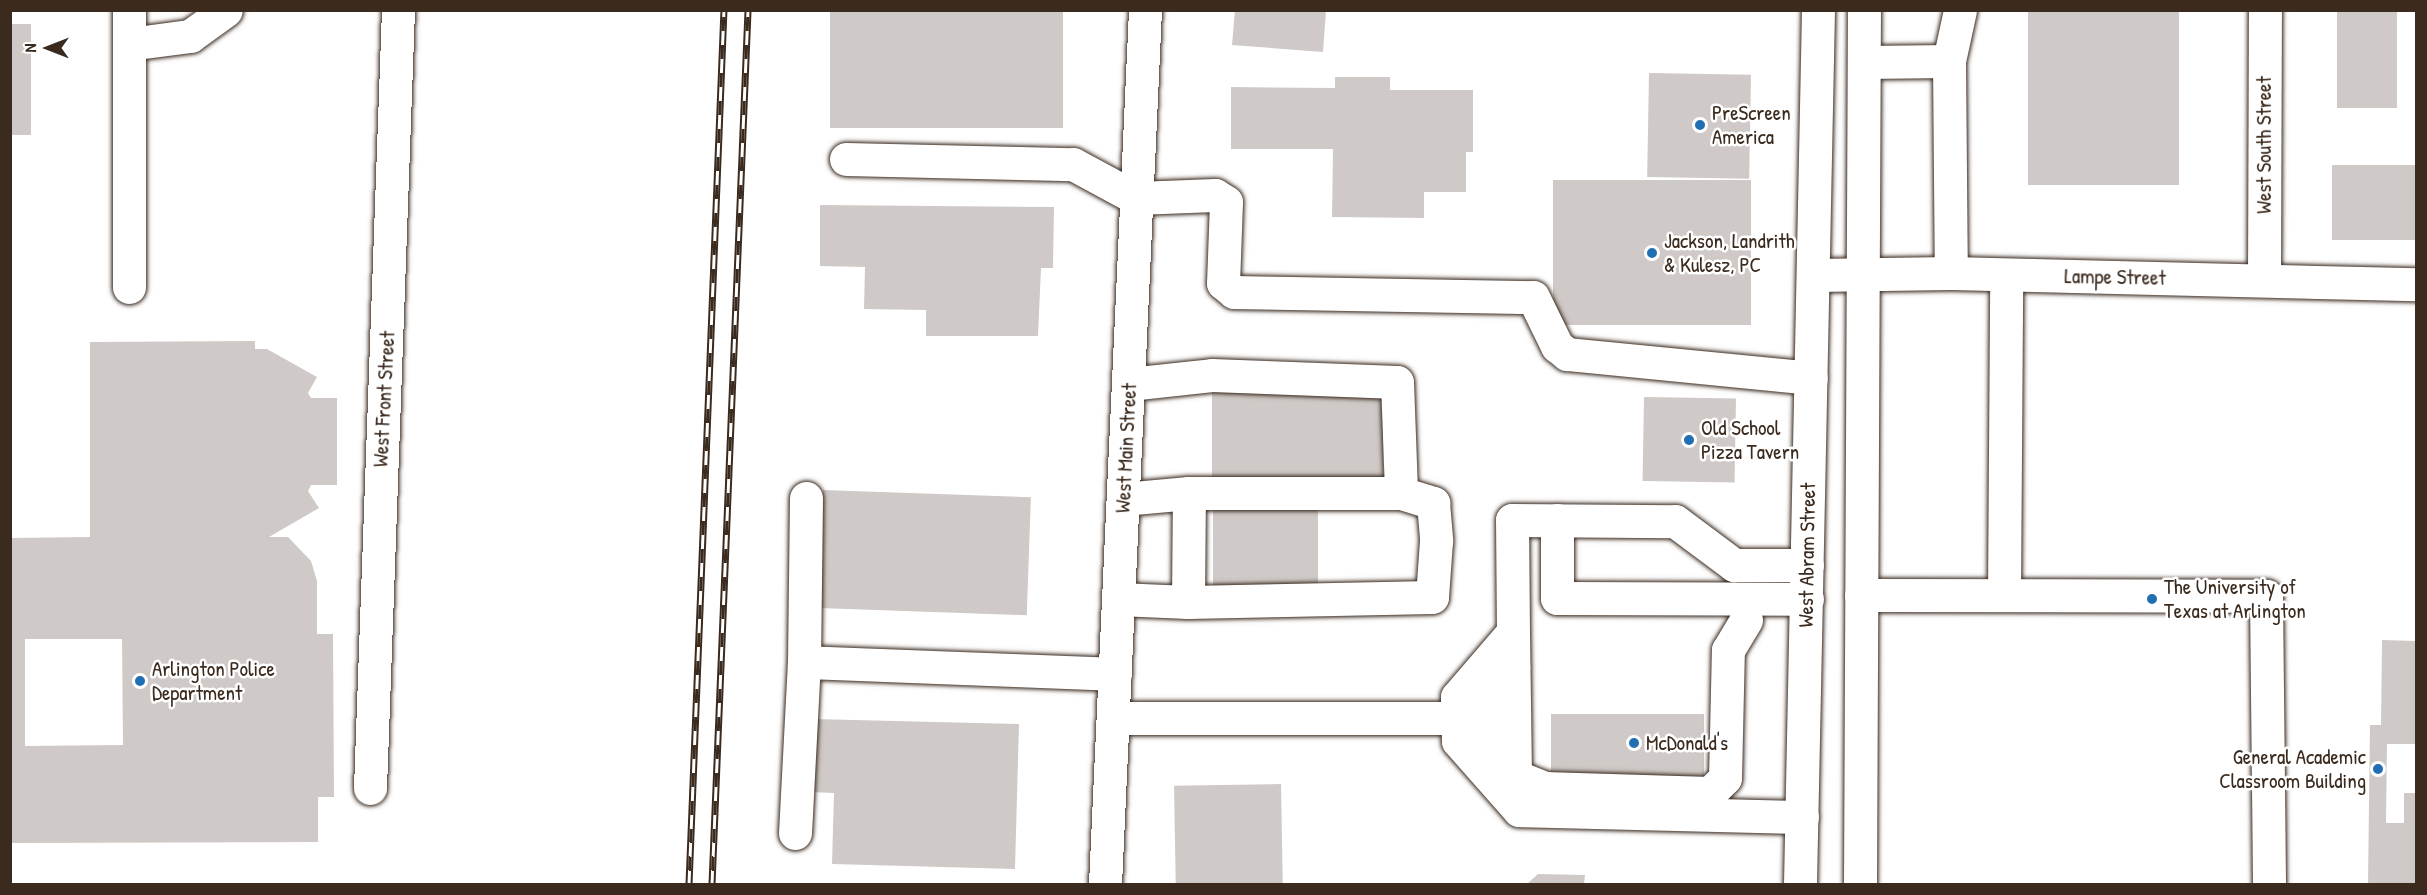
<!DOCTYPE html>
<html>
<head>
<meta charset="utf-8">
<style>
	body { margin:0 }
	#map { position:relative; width:2427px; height:895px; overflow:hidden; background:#fff; font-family:"Patrick Hand",sans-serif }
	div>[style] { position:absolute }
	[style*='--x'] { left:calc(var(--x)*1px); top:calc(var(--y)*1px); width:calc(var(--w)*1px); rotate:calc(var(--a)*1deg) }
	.building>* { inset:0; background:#cfcac7; transform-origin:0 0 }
	.roads { filter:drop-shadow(0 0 2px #3b2a1e) drop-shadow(0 0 2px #3b2a1e) }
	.minor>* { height:33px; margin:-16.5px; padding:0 16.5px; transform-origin:16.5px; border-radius:16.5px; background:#fff }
	.major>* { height:33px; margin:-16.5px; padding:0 16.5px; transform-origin:16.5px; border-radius:16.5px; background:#fff }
	.rail>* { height:7px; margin-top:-3.5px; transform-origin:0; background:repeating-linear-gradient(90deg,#fff 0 14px,#3b2a1e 0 28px); box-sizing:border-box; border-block:2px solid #3b2a1e }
	.dots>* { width:16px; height:16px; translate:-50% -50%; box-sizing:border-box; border:3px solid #fff; border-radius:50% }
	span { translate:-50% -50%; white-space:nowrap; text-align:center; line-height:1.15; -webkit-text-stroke:5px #fff; paint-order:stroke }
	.poi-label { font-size:21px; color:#3b2a1e }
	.left { translate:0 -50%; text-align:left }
	.right { translate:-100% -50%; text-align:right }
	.street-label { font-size:21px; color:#3b2a1e }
	.frame { position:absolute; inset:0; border:12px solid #3b2a1e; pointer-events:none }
	.north { position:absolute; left:18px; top:18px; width:60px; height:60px; -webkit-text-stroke:4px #fff; paint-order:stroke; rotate:270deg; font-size:16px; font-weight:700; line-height:24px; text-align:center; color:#3b2a1e }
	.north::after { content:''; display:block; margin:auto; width:21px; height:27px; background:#3b2a1e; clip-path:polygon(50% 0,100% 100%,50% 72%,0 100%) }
</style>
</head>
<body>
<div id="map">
	<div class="building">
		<div style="left:830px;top:10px;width:233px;height:118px"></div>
		<div style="clip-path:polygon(1235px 10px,1326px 10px,1323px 52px,1232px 45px)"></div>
		<div style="left:2028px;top:10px;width:151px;height:175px"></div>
		<div style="left:2337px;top:10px;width:60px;height:98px"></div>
		<div style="left:10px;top:24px;width:21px;height:111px"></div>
		<div style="left:1649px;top:73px;width:102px;height:104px;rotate:1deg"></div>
		<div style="clip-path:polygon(1335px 77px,1390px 77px,1390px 90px,1473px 90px,1473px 152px,1466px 152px,1466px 192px,1424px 192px,1424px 218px,1332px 217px,1333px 149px,1231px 149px,1231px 87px,1335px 88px)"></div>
		<div style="left:2332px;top:165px;width:84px;height:75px"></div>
		<div style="left:1553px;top:180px;width:198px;height:145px"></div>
		<div style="clip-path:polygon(820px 205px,1054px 207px,1053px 268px,1041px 268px,1038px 336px,926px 336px,926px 310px,864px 309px,865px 267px,820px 266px)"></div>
		<div style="clip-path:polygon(evenodd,255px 341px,255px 349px,267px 349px,317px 377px,308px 393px,311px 398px,337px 398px,337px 485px,311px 485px,308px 491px,319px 508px,269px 537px,288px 537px,311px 561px,317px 581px,317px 634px,333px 634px,334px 797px,318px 797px,318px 842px,10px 843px,10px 538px,90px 537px,90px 342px,255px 341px,25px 639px,122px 639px,123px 745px,25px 746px,25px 639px)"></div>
		<div style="left:1212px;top:388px;width:171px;height:96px"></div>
		<div style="left:1644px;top:397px;width:92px;height:84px;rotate:1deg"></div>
		<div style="left:823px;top:490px;width:208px;height:118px;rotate:2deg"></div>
		<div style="left:1213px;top:503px;width:105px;height:90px"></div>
		<div style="clip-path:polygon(2382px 640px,2416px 641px,2416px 744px,2387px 744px,2386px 823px,2404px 823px,2404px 793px,2416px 793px,2416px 884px,2368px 884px,2370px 725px,2381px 725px)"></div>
		<div style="left:1704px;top:714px;width:74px;height:153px;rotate:90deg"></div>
		<div style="clip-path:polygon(813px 719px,1019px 724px,1015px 869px,832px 864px,834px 793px,811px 792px)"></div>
		<div style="left:1281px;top:784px;width:100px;height:107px;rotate:89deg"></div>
		<div style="clip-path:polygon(1538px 874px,1585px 875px,1584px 884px,1527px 884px)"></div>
	</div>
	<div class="roads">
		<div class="minor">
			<div style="--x:129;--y:10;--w:277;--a:90"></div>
			<div style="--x:129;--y:44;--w:62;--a:-7.5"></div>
			<div style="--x:190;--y:36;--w:44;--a:-35.8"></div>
			<div style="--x:1949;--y:61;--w:212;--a:89.5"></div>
			<div style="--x:1864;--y:62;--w:85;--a:-0.7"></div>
			<div style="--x:1949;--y:61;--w:52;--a:-77.8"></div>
			<div style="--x:846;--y:159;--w:227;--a:1.3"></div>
			<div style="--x:1073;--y:164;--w:72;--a:28.4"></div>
			<div style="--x:1136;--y:198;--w:79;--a:-2.2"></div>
			<div style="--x:1215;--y:195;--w:13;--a:32"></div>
			<div style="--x:1226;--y:202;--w:81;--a:92.1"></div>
			<div style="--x:1223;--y:283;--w:14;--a:39"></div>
			<div style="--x:1234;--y:292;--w:299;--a:1"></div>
			<div style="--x:1533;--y:297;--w:55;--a:63.9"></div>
			<div style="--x:1557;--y:346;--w:13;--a:39"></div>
			<div style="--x:1567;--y:354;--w:245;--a:5.6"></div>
			<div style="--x:1814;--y:275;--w:137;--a:-0.8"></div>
			<div style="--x:1951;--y:273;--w:465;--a:1.4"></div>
			<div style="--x:2264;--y:280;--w:270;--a:-89.8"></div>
			<div style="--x:1129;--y:384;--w:83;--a:-6.2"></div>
			<div style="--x:1212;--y:375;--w:185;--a:2.2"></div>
			<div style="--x:1397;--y:382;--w:111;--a:87.9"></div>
			<div style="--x:1401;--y:493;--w:34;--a:17"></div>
			<div style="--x:1433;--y:503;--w:38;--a:85"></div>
			<div style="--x:1436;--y:541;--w:56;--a:94.1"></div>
			<div style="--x:1432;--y:597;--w:244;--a:178.8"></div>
			<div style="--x:1123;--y:499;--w:66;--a:-5.2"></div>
			<div style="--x:1189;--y:493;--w:212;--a:0"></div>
			<div style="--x:1557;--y:520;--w:78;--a:90"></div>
			<div style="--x:1557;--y:598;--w:250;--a:0.2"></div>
			<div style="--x:1861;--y:595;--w:405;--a:0.1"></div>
			<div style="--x:2266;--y:596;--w:288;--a:89.4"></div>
			<div style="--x:2004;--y:595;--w:320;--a:-89.6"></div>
			<div style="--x:1118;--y:599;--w:70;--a:2.5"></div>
			<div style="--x:1188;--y:602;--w:109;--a:-89.5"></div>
			<div style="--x:1513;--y:632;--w:144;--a:89.2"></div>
			<div style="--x:1515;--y:776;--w:31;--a:22"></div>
			<div style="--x:1544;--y:788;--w:166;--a:1.7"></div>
			<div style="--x:1710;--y:793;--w:21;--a:-45"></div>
			<div style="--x:1725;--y:778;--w:128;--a:-88.7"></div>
			<div style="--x:1728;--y:650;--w:35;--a:-59"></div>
			<div style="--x:804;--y:662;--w:164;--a:-89.3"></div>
			<div style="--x:1113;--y:718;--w:344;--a:0"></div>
			<div style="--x:1512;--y:773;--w:30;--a:-131"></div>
			<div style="--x:1492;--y:750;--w:21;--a:-118"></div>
			<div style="--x:1482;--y:731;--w:24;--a:-90"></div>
			<div style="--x:1482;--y:707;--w:17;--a:-65"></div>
			<div style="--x:1489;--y:692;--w:35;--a:-46"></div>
			<div style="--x:370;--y:788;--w:779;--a:-87.94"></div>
			<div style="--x:1802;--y:817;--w:283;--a:-178.6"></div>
			<div style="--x:1519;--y:810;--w:92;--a:-131.5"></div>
			<div style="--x:1458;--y:741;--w:23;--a:-92"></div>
			<div style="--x:1457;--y:718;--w:21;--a:-90"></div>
			<div style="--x:1457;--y:697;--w:86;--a:-49.3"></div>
			<div style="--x:1513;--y:632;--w:112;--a:-90.5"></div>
			<div style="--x:1512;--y:520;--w:163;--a:0.4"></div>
			<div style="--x:1675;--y:521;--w:74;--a:36.7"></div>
			<div style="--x:1734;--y:565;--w:73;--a:0"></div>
			<div style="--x:795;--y:833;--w:171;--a:-87"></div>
			<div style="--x:804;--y:662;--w:311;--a:2.2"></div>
			<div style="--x:1105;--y:884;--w:875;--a:-87.38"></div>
		</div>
		<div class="major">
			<div style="--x:1800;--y:884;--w:874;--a:-88.82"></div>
			<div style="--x:1860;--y:884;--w:874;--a:-89.74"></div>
		</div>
	</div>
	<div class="rail">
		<div style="--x:689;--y:884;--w:875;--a:-87.71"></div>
		<div style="--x:712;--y:884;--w:875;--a:-87.64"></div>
	</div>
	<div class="dots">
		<div style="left:1700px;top:125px;background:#1f6fb2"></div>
		<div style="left:1652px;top:253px;background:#1f6fb2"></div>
		<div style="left:1689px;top:440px;background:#1f6fb2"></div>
		<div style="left:2152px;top:599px;background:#1f6fb2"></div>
		<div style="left:140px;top:681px;background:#1f6fb2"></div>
		<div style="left:1634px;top:743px;background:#1f6fb2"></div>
		<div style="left:2378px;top:769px;background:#1f6fb2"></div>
	</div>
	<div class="poi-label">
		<span class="left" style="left:1712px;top:125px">PreScreen<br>America</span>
		<span class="left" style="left:1664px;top:253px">Jackson, Landrith<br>&amp; Kulesz, PC</span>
		<span class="left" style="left:1701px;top:440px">Old School<br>Pizza Tavern</span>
		<span class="left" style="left:2164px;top:599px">The University of<br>Texas at Arlington</span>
		<span class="left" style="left:152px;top:681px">Arlington Police<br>Department</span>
		<span class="left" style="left:1646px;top:743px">McDonald's</span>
		<span class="right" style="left:2366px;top:769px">General Academic<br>Classroom Building</span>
	</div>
	<div class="street-label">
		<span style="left:2264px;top:145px;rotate:-90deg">West South Street</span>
		<span style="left:2115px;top:277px;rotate:1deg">Lampe Street</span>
		<span style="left:384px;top:399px;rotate:-87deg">West Front Street</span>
		<span style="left:1126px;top:448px;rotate:-87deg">West Main Street</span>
		<span style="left:1807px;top:555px;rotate:-89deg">West Abram Street</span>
	</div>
	<div class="frame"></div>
	<div class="north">N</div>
</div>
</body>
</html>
